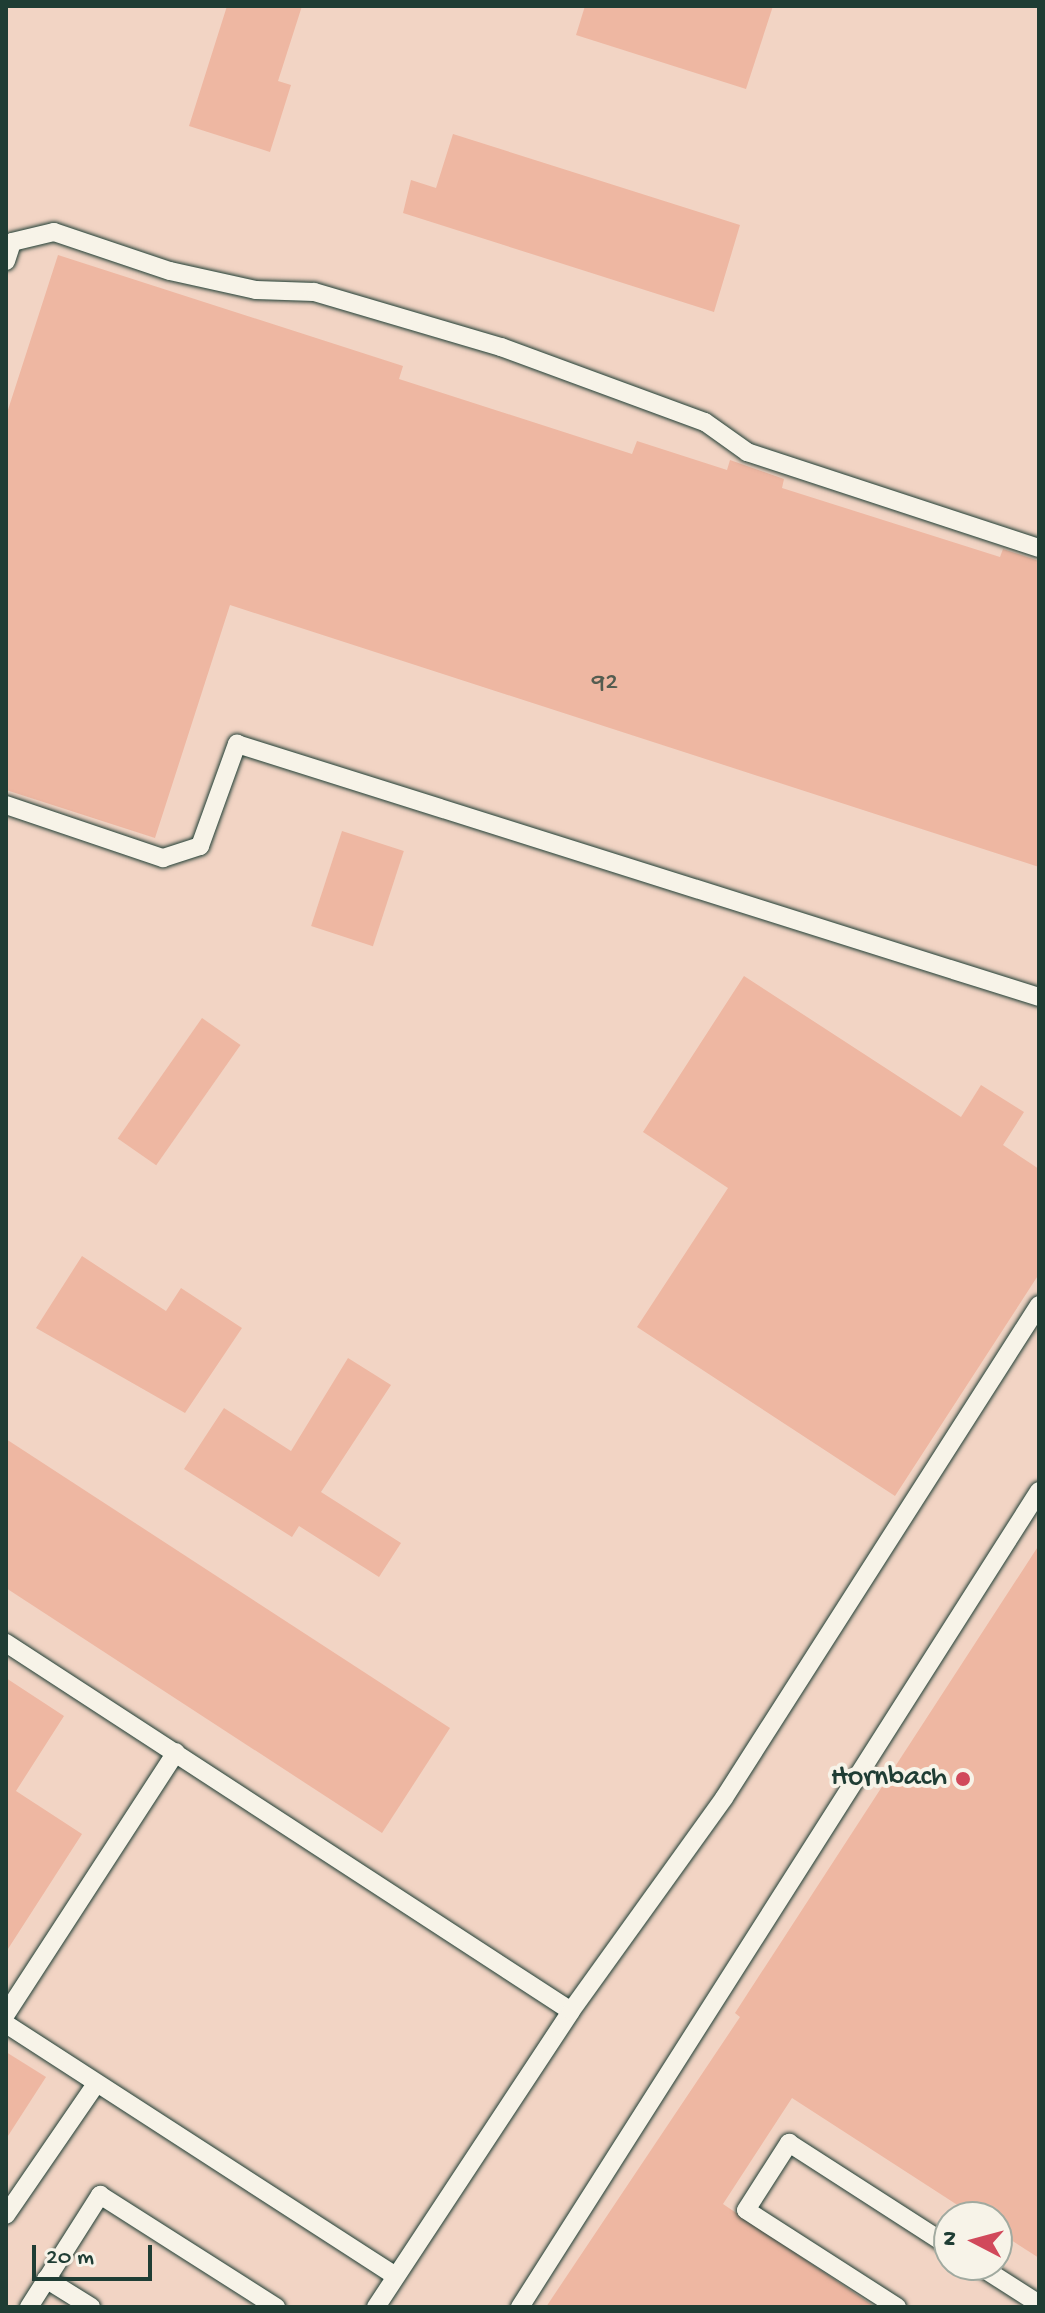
<!DOCTYPE html>
<html>
<head>
<meta charset="utf-8">
<style>
	body { margin:0 }
	#map { position:relative; width:1045px; height:2313px; overflow:hidden; background:#f4e1d3; font-family:"Gochi Hand",sans-serif }
	div>[style] { position:absolute }
	[style*='--x'] { left:calc(var(--x)*1px); top:calc(var(--y)*1px); width:calc(var(--w)*1px); rotate:calc(var(--a)*1deg) }
	.built>* { inset:0; background:#f2d4c4 }
	.building>* { inset:0; background:#eeb7a2; transform-origin:0 0 }
	.roads { filter:drop-shadow(0 0 2px #1f3d34) drop-shadow(0 0 2px #1f3d34) }
	.service>* { height:18px; margin:-9px; padding:0 9px; transform-origin:9px; border-radius:9px; background:#f7f3e8 }
	.dots>* { width:22px; height:22px; translate:-50% -50%; box-sizing:border-box; border:4px solid #f7f3e8; border-radius:50% }
	span { translate:-50% -50%; white-space:nowrap; text-align:center; line-height:1.15; -webkit-text-stroke:8px #f7f3e8; paint-order:stroke }
	.number-label { font-size:26px; color:#535c50 }
	.number-label span { -webkit-text-stroke-width:0 }
	.poi-label { font-size:30px; color:#1f3d34 }
	.right { translate:-100% -50%; text-align:right }
	.frame { position:absolute; inset:0; border:8px solid #1f3d34; pointer-events:none }
	.north { position:absolute; left:933px; top:2201px; width:80px; height:80px; box-sizing:border-box; background:#f7f3e8; border:2px solid #a1aaa0; border-radius:50%; rotate:276deg; font-size:22px; font-weight:700; line-height:32px; text-align:center; color:#1f3d34 }
	.north::after { content:''; display:block; margin:auto; width:28px; height:36px; background:#d1495b; clip-path:polygon(50% 0,100% 100%,50% 72%,0 100%) }
	.scale { position:absolute; left:32px; top:2245px; width:120px; height:36px; box-sizing:border-box; border:4px solid #1f3d34; border-top:0; padding-left:10px; font-size:24px; line-height:28px; white-space:nowrap; color:#1f3d34; -webkit-text-stroke:6px #f7f3e8; paint-order:stroke }
</style>
</head>
<body>
<div id="map">
	<div class="built">
		<div style="clip-path:polygon(evenodd,6px 6px,1039px 6px,1039px 2307px,6px 2307px,6px 6px,949px 2217px,997px 2217px,997px 2265px,949px 2265px,949px 2217px)"></div>
	</div>
	<div class="building">
		<div style="clip-path:polygon(227px 6px,302px 6px,278px 81px,291px 85px,270px 152px,189px 126px)"></div>
		<div style="clip-path:polygon(585px 6px,773px 6px,746px 89px,576px 35px)"></div>
		<div style="clip-path:polygon(453px 134px,740px 225px,714px 312px,403px 213px,411px 180px,436px 188px)"></div>
		<div style="clip-path:polygon(58px 255px,403px 366px,399px 379px,632px 454px,637px 441px,727px 470px,730px 460px,784px 479px,782px 488px,1000px 557px,1003px 549px,1039px 561px,1039px 867px,230px 605px,155px 838px,6px 790px,6px 416px)"></div>
		<div style="left:342px;top:831px;width:65px;height:100px;rotate:18deg"></div>
		<div style="clip-path:polygon(744px 976px,961px 1117px,981px 1085px,1024px 1112px,1003px 1145px,1039px 1169px,1039px 1274px,895px 1496px,637px 1327px,728px 1188px,643px 1132px)"></div>
		<div style="left:202px;top:1018px;width:47px;height:147px;rotate:35deg"></div>
		<div style="clip-path:polygon(82px 1256px,166px 1311px,181px 1288px,242px 1328px,185px 1413px,36px 1328px)"></div>
		<div style="clip-path:polygon(348px 1358px,391px 1385px,321px 1492px,401px 1543px,379px 1577px,299px 1526px,292px 1537px,184px 1469px,224px 1408px,291px 1451px)"></div>
		<div style="clip-path:polygon(6px 1439px,450px 1728px,382px 1833px,6px 1588px)"></div>
		<div style="clip-path:polygon(1039px 1545px,1039px 2258px,997px 2231px,997px 2217px,976px 2217px,792px 2098px,723px 2204px,875px 2307px,546px 2307px,740px 2017px,735px 2013px)"></div>
		<div style="clip-path:polygon(6px 1678px,64px 1716px,16px 1791px,82px 1834px,6px 1952px)"></div>
		<div style="clip-path:polygon(6px 2052px,46px 2077px,6px 2139px)"></div>
	</div>
	<div class="roads">
		<div class="service">
			<div style="--x:6;--y:261;--w:20;--a:-72"></div>
			<div style="--x:12;--y:242;--w:43;--a:-13.4"></div>
			<div style="--x:54;--y:232;--w:122;--a:18.6"></div>
			<div style="--x:170;--y:271;--w:88;--a:12.5"></div>
			<div style="--x:256;--y:290;--w:58;--a:2"></div>
			<div style="--x:314;--y:292;--w:195;--a:16.4"></div>
			<div style="--x:501;--y:347;--w:217;--a:20.2"></div>
			<div style="--x:705;--y:422;--w:52;--a:35.5"></div>
			<div style="--x:747;--y:452;--w:307;--a:18.2"></div>
			<div style="--x:6;--y:805;--w:166;--a:18.7"></div>
			<div style="--x:163;--y:858;--w:39;--a:-18"></div>
			<div style="--x:200;--y:846;--w:109;--a:-70.1"></div>
			<div style="--x:237;--y:744;--w:841;--a:17.51"></div>
			<div style="--x:6;--y:1643;--w:674;--a:33.08"></div>
			<div style="--x:6;--y:2014;--w:312;--a:-57"></div>
			<div style="--x:6;--y:2024;--w:461;--a:32.9"></div>
			<div style="--x:6;--y:2215;--w:159;--a:-55.5"></div>
			<div style="--x:978;--y:2265;--w:72;--a:32.6"></div>
			<div style="--x:46;--y:2279;--w:53;--a:31.9"></div>
			<div style="--x:29;--y:2307;--w:133;--a:-57.6"></div>
			<div style="--x:100;--y:2195;--w:209;--a:32.5"></div>
			<div style="--x:376;--y:2307;--w:354;--a:-56.6"></div>
			<div style="--x:571;--y:2011;--w:262;--a:-54.3"></div>
			<div style="--x:724;--y:1798;--w:585;--a:-57.42"></div>
			<div style="--x:520;--y:2307;--w:967;--a:-57.54"></div>
			<div style="--x:897;--y:2307;--w:179;--a:-147.3"></div>
			<div style="--x:746;--y:2210;--w:80;--a:-57.3"></div>
			<div style="--x:789;--y:2143;--w:190;--a:32.8"></div>
		</div>
	</div>
	<div class="dots">
		<div style="left:963px;top:1779px;background:#d1495b"></div>
	</div>
	<div class="number-label">
		<span style="left:605px;top:684px">92</span>
	</div>
	<div class="poi-label">
		<span class="right" style="left:947px;top:1779px">Hornbach</span>
	</div>
	<div class="frame"></div>
	<div class="north">N</div>
	<div class="scale">20 m</div>
</div>
</body>
</html>
